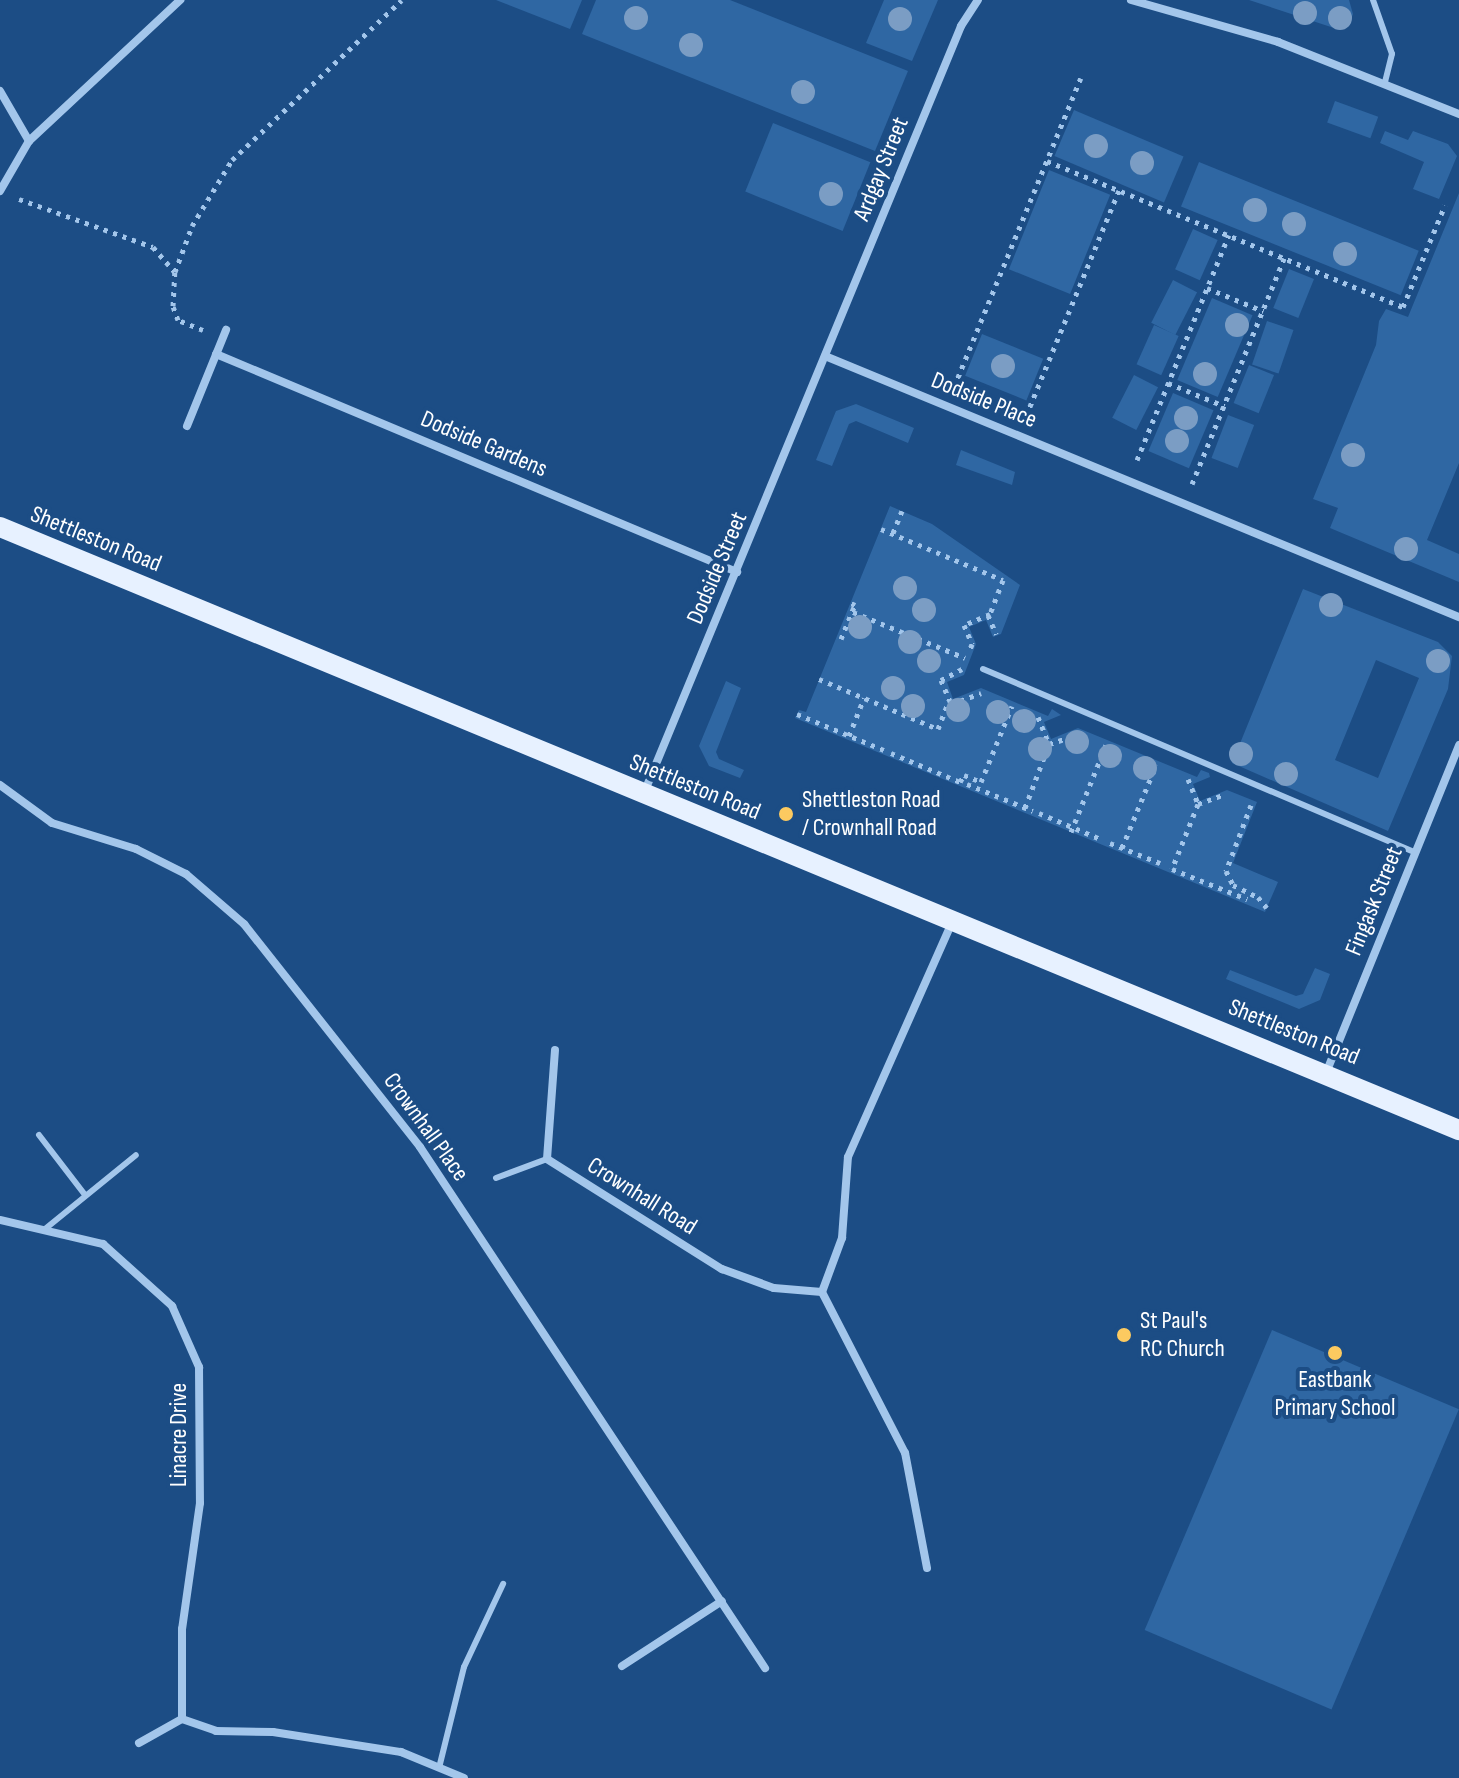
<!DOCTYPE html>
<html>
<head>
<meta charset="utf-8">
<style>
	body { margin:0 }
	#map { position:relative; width:1459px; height:1778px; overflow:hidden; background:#1c4d85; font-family:"Sofia Sans Condensed",sans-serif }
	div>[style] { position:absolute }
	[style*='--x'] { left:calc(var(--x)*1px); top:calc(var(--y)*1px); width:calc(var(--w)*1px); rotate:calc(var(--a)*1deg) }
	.green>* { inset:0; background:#2f67a3; transform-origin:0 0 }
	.path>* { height:5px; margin-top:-2.5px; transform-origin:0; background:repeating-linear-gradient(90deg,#a3c6eb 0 4px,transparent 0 10px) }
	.service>* { height:6px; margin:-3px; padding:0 3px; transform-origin:3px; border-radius:3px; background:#a3c6eb }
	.minor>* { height:8px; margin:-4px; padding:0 4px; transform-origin:4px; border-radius:4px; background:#a3c6eb }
	.primary>* { height:20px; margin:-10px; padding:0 10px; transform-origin:10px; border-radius:10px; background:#e7f1ff }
	.trees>* { width:24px; height:24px; margin:-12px; border-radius:50%; background:#7b9dc4 }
	.dots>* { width:22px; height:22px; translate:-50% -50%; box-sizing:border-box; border:4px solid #1c4d85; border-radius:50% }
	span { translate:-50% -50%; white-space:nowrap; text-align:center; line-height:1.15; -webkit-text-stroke:8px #1c4d85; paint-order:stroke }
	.street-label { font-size:24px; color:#fff }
	.poi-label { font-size:24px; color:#fff }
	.left { translate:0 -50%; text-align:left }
</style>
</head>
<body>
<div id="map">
	<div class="green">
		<div style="clip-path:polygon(496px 0,582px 0,570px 29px)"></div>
		<div style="clip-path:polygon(596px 0,730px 0,908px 71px,875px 151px,582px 34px)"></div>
		<div style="clip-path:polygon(884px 0,938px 0,912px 61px,866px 43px)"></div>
		<div style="clip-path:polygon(1249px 0,1349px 0,1353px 14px,1349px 25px,1337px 29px)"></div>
		<div style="left:1335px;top:101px;width:46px;height:23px;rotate:20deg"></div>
		<div style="left:1074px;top:110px;width:119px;height:50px;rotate:23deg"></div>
		<div style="left:773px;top:123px;width:105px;height:74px;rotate:22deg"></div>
		<div style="clip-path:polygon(1385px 131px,1408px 140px,1413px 131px,1448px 144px,1457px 156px,1439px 199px,1413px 189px,1424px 162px,1380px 143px)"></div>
		<div style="left:1199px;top:162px;width:237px;height:48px;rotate:22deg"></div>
		<div style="left:1049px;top:170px;width:66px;height:107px;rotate:22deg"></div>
		<div style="clip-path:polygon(1459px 193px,1459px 463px,1427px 540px,1459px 554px,1459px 582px,1330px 528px,1338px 508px,1313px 499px,1376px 345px,1379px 321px,1386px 309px,1408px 317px)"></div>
		<div style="left:1193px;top:229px;width:27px;height:44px;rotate:24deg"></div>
		<div style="left:1289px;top:269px;width:27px;height:42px;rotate:22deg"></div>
		<div style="left:1173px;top:280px;width:27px;height:48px;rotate:27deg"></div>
		<div style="left:1212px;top:298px;width:44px;height:89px;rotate:23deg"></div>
		<div style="left:1267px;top:321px;width:28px;height:46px;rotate:19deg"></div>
		<div style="left:1154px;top:325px;width:27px;height:43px;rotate:24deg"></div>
		<div style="left:982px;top:334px;width:66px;height:45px;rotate:22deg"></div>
		<div style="left:1249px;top:365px;width:27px;height:41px;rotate:22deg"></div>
		<div style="left:1134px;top:375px;width:27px;height:48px;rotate:27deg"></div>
		<div style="left:1173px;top:393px;width:44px;height:63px;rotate:23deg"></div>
		<div style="clip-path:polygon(856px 404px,914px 428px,908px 443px,856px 421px,849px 424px,832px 466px,816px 460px,836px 411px)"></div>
		<div style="left:1228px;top:415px;width:28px;height:46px;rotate:21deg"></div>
		<div style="clip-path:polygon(961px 450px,1015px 472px,1012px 485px,956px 465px)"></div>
		<div style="clip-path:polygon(890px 506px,932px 524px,1020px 585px,1001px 634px,993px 637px,986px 620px,969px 627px,976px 644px,964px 675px,947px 682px,953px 699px,981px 688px,1048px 716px,1052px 709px,1061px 715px,1044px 722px,1051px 739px,1078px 728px,1197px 777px,1201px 770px,1209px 773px,1210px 777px,1193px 784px,1200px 801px,1227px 790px,1257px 802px,1233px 863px,1278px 882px,1265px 912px,795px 718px,799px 710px,806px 712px)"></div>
		<div style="clip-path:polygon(evenodd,1303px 589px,1438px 642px,1452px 656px,1448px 689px,1388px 831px,1232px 763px,1303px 589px,1376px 660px,1419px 678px,1378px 778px,1335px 760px,1376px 660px)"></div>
		<div style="clip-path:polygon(726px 681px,741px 688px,716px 752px,719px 759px,744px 770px,740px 778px,709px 766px,699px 746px)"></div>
		<div style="clip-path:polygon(1315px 968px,1330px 974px,1320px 1000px,1299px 1009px,1226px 979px,1230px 970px,1296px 996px,1303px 994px)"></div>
		<div style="left:1272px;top:1330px;width:203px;height:326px;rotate:23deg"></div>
	</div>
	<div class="path">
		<div style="--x:1047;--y:161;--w:385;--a:22.3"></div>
		<div style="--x:1403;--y:307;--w:110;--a:-67.6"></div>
		<div style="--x:19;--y:199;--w:142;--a:19.7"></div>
		<div style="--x:153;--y:247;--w:33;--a:49"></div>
		<div style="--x:1207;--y:288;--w:61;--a:22.3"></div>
		<div style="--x:203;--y:330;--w:27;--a:-158"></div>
		<div style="--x:178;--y:320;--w:15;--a:-110"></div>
		<div style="--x:173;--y:306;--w:34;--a:-87"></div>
		<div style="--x:175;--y:272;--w:49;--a:-69.7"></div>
		<div style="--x:192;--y:226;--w:77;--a:-58.8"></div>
		<div style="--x:232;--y:160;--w:233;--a:-43.3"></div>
		<div style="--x:1168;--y:383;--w:61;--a:22.3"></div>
		<div style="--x:954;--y:387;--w:334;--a:-67.7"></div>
		<div style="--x:1026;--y:416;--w:244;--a:-67.6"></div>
		<div style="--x:1137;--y:460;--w:243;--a:-67.8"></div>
		<div style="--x:1192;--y:484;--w:244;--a:-67.8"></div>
		<div style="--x:881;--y:529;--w:132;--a:22.7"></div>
		<div style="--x:1003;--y:580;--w:36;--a:111"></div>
		<div style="--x:990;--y:614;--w:28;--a:157"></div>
		<div style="--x:964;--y:625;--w:21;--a:67"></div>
		<div style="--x:972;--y:644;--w:9;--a:111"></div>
		<div style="--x:893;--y:533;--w:24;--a:-68"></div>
		<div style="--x:853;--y:612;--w:121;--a:22.3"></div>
		<div style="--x:988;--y:615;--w:21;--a:67"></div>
		<div style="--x:841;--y:639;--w:37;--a:-68"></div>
		<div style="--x:855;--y:605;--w:4;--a:-153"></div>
		<div style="--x:962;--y:669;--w:24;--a:152"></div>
		<div style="--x:941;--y:680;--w:26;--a:67"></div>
		<div style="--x:951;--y:704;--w:32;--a:-20"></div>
		<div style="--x:819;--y:679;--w:129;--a:22.8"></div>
		<div style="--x:938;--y:729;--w:30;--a:-69"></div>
		<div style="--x:797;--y:714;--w:94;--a:22.5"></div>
		<div style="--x:1038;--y:717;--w:29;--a:68"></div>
		<div style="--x:1049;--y:744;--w:32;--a:-18"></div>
		<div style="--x:849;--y:736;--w:41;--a:-68.5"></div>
		<div style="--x:891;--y:753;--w:75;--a:22.8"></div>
		<div style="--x:960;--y:782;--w:8;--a:-60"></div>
		<div style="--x:964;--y:775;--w:18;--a:22"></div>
		<div style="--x:981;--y:782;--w:82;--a:-67.8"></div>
		<div style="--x:1188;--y:779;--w:27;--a:68"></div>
		<div style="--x:1198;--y:804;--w:27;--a:-20"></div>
		<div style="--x:967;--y:784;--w:71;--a:22.2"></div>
		<div style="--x:1198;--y:804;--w:70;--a:111.8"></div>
		<div style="--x:1172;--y:869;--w:81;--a:21.8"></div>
		<div style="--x:1251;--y:805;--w:71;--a:110.7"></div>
		<div style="--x:1226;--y:871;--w:16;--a:63"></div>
		<div style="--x:1233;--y:885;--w:28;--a:26"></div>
		<div style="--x:1258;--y:897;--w:14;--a:51"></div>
		<div style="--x:1025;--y:808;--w:68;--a:-69.4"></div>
		<div style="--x:1039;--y:813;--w:69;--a:22.9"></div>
		<div style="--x:1071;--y:832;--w:94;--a:-68.1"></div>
		<div style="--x:1110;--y:843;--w:54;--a:21.8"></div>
		<div style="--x:1122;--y:848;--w:90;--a:-67.7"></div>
	</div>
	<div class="service">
		<div style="--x:1373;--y:0;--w:57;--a:70.6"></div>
		<div style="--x:1392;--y:54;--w:30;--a:104"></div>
		<div style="--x:983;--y:669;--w:469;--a:23"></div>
		<div style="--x:39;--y:1135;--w:76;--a:52.5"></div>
		<div style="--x:496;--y:1178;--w:54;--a:-20.4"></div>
		<div style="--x:45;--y:1229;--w:117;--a:-39.1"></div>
		<div style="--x:439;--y:1768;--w:104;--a:-76.1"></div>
		<div style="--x:464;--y:1667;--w:92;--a:-64.8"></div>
	</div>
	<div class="minor">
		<div style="--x:1131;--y:0;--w:153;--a:15.9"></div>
		<div style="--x:1278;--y:42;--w:195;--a:21.7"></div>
		<div style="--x:0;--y:91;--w:58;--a:59.9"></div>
		<div style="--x:0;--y:191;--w:58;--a:-59.9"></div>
		<div style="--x:29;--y:141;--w:207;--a:-43"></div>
		<div style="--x:216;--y:354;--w:565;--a:22.71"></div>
		<div style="--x:825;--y:356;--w:686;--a:22.38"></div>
		<div style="--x:187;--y:426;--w:104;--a:-67.9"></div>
		<div style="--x:0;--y:785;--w:64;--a:36.2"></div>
		<div style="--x:52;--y:823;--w:88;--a:17.2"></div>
		<div style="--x:136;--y:849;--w:56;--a:26.6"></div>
		<div style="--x:186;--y:874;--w:77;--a:40.8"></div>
		<div style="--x:244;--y:924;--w:284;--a:51.7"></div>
		<div style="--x:420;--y:1147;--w:625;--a:56.49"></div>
		<div style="--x:644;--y:793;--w:830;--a:-67.54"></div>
		<div style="--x:961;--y:26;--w:31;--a:-57"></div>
		<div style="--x:555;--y:1050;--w:109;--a:94.2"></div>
		<div style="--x:547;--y:1159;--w:207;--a:32.2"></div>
		<div style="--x:722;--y:1269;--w:55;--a:20.1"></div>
		<div style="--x:774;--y:1288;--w:48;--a:4.8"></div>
		<div style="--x:1326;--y:1073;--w:354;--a:-67.9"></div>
		<div style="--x:0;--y:1220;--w:106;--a:13.1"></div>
		<div style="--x:103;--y:1244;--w:93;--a:41.9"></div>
		<div style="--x:172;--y:1306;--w:67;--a:66.1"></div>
		<div style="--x:199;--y:1367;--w:136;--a:89.6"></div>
		<div style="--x:200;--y:1503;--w:127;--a:98.1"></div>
		<div style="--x:182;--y:1629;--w:90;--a:90"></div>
		<div style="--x:182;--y:1719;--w:36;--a:19"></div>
		<div style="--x:216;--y:1731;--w:57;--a:1"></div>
		<div style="--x:273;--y:1732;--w:130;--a:8.9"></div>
		<div style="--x:401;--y:1752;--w:68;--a:22.4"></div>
		<div style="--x:927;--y:1568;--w:117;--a:-100.8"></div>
		<div style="--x:905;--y:1453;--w:181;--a:-117.3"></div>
		<div style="--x:822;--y:1292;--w:58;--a:-69.7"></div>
		<div style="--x:842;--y:1238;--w:81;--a:-85.8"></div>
		<div style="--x:848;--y:1157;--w:257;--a:-66.1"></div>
		<div style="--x:622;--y:1666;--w:119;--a:-33"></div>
		<div style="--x:139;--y:1743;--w:49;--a:-29.2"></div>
	</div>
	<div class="primary">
		<div style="--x:0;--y:527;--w:1579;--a:22.46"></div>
	</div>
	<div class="trees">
		<div style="left:1305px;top:13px"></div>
		<div style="left:636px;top:18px"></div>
		<div style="left:1340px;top:18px"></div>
		<div style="left:900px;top:19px"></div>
		<div style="left:691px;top:45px"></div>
		<div style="left:803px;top:92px"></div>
		<div style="left:1096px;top:146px"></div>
		<div style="left:1142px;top:163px"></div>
		<div style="left:831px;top:194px"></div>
		<div style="left:1255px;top:210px"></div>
		<div style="left:1294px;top:224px"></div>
		<div style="left:1345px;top:254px"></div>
		<div style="left:1237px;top:325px"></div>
		<div style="left:1003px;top:366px"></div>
		<div style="left:1205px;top:374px"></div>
		<div style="left:1186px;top:418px"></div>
		<div style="left:1177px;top:441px"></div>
		<div style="left:1353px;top:455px"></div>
		<div style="left:1406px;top:549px"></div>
		<div style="left:905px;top:588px"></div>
		<div style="left:1331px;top:605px"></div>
		<div style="left:924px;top:610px"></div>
		<div style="left:860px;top:627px"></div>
		<div style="left:910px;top:642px"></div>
		<div style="left:929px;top:661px"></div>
		<div style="left:1438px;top:661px"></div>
		<div style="left:893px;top:688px"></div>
		<div style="left:913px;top:706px"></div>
		<div style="left:958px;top:710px"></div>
		<div style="left:998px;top:712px"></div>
		<div style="left:1024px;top:721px"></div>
		<div style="left:1077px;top:742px"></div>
		<div style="left:1040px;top:749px"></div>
		<div style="left:1241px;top:754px"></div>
		<div style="left:1110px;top:756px"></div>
		<div style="left:1145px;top:768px"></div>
		<div style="left:1286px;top:774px"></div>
	</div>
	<div class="dots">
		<div style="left:786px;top:814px;background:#fcca60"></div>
		<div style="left:1124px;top:1335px;background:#fcca60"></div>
		<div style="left:1335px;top:1353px;background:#fcca60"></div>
	</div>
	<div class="street-label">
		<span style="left:881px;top:169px;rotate:-68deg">Ardgay Street</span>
		<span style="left:984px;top:400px;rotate:22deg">Dodside Place</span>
		<span style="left:484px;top:444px;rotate:23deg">Dodside Gardens</span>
		<span style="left:96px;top:539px;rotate:22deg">Shettleston Road</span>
		<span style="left:717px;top:568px;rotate:-67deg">Dodside Street</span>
		<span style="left:695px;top:787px;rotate:22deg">Shettleston Road</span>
		<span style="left:1374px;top:901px;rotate:-68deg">Fingask Street</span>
		<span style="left:1294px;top:1032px;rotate:22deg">Shettleston Road</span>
		<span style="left:426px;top:1127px;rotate:54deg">Crownhall Place</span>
		<span style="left:642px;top:1196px;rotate:32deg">Crownhall Road</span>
		<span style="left:179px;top:1435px;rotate:-90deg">Linacre Drive</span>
	</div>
	<div class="poi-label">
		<span class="left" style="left:802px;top:814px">Shettleston Road<br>/ Crownhall Road</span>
		<span class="left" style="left:1140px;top:1335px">St Paul's<br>RC Church</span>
		<span style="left:1335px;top:1394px">Eastbank<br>Primary School</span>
	</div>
</div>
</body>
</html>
